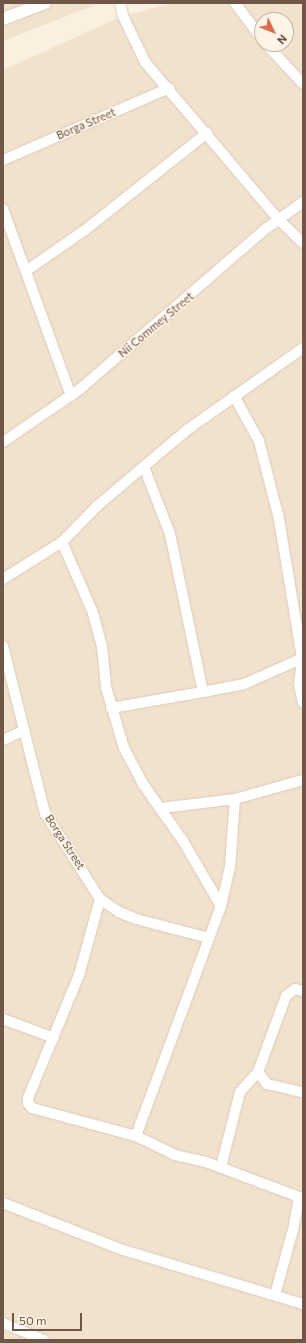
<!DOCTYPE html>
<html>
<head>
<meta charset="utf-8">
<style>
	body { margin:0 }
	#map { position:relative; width:306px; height:1343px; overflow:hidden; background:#faf0df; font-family:Commissioner,sans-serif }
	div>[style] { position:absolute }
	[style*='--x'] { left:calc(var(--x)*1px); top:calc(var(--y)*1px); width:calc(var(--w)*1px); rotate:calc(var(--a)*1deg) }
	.residential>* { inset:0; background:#f1e2ce }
	.roads { filter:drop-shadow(0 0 1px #deccbc) drop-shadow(0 0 1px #deccbc) }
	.minor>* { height:10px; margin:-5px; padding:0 5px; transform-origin:5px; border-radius:5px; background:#fff }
	.tertiary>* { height:12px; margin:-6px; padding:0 6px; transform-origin:6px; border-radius:6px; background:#fff }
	span { translate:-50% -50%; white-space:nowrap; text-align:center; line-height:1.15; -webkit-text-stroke:3px #fef4e5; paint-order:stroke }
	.street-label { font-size:11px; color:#6f5649 }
	.frame { position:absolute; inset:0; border:4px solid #6f5649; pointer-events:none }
	.north { position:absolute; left:254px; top:12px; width:40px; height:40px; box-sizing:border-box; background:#fef4e5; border:1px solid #c5b5a7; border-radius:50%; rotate:133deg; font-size:11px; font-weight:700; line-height:16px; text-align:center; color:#6f5649 }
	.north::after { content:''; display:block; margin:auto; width:14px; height:18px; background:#df6b4a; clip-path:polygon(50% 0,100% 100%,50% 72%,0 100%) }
	.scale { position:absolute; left:12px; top:1313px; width:70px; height:18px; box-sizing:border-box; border:2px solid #6f5649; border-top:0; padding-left:5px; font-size:12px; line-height:14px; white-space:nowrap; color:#6f5649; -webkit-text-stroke:3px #fef4e5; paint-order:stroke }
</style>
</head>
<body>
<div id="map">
	<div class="residential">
		<div style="clip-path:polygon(3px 3px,100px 3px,3px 41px)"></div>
		<div style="clip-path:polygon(evenodd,173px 3px,303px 3px,303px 1340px,3px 1340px,3px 70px,123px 16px,173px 3px,262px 20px,286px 20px,286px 44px,262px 44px,262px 20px)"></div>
	</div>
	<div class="roads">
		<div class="minor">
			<div style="--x:120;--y:3;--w:13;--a:77"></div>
			<div style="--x:123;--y:16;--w:51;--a:64.4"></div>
			<div style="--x:145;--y:62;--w:207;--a:49.7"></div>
			<div style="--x:279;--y:220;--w:33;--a:44"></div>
			<div style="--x:235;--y:3;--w:45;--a:53.1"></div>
			<div style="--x:266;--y:44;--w:54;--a:47.2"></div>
			<div style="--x:3;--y:160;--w:181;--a:-23.4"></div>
			<div style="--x:3;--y:209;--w:199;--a:70"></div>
			<div style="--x:26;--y:271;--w:72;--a:-34.8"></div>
			<div style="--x:85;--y:230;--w:156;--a:-38.5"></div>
			<div style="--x:234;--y:396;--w:51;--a:60.9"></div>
			<div style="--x:259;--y:441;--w:81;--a:75.6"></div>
			<div style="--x:279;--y:519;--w:141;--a:80.6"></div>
			<div style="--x:302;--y:658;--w:27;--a:96"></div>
			<div style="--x:299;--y:685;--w:18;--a:77"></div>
			<div style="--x:3;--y:442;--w:93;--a:-34.5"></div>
			<div style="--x:80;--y:389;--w:243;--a:-40.8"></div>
			<div style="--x:264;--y:230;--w:48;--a:-35.7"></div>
			<div style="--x:144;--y:467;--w:72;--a:68.8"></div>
			<div style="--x:170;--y:534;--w:161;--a:78.2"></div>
			<div style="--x:203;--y:692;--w:42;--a:-11"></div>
			<div style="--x:244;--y:684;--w:64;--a:-23.8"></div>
			<div style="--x:62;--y:542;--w:77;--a:66.4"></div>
			<div style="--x:93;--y:613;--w:34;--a:75"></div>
			<div style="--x:102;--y:646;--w:41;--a:84.4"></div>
			<div style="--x:106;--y:687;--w:64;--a:73.6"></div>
			<div style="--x:124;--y:748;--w:41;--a:62.2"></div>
			<div style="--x:143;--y:784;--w:70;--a:54.9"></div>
			<div style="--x:183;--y:841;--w:75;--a:59.7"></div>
			<div style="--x:3;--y:579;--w:70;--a:-32.1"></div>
			<div style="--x:62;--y:542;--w:50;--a:-45.8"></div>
			<div style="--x:97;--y:506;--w:118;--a:-40.2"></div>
			<div style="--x:187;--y:430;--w:142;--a:-35.3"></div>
			<div style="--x:3;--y:646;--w:172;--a:75.9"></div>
			<div style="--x:45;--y:813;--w:102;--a:57.4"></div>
			<div style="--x:100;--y:899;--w:23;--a:34"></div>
			<div style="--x:119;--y:912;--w:18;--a:22"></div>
			<div style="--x:136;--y:919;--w:75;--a:14.6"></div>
			<div style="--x:111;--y:708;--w:93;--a:-9.9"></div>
			<div style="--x:3;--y:740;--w:22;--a:-24"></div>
			<div style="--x:235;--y:799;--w:68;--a:94.2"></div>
			<div style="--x:230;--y:867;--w:40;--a:103"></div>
			<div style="--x:221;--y:906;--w:245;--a:110.3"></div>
			<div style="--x:136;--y:1136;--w:43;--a:26"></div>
			<div style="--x:175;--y:1155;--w:32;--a:13"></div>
			<div style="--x:206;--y:1162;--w:99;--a:20.6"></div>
			<div style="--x:299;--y:1197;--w:29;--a:100"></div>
			<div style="--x:294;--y:1226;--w:72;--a:105.4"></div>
			<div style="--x:161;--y:808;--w:75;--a:-6.9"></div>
			<div style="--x:235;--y:799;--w:71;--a:-15.6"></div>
			<div style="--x:100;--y:899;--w:79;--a:105.4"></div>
			<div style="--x:79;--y:975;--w:133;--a:112.5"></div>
			<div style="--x:28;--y:1098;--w:5;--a:90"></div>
			<div style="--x:28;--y:1103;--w:6;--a:51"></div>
			<div style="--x:32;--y:1108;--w:108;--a:15.1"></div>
			<div style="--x:303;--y:991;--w:8;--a:-166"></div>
			<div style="--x:295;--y:989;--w:11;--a:142"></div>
			<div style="--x:286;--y:996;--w:81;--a:110.2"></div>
			<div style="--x:258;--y:1072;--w:15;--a:53"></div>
			<div style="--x:267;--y:1084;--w:37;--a:13"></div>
			<div style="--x:3;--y:1019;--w:54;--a:20.4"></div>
			<div style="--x:221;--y:1167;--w:77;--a:-75.8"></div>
			<div style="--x:240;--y:1092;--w:27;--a:-48"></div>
			<div style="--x:3;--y:1203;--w:129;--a:21.4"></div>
			<div style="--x:123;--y:1250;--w:188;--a:16.7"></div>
			<div style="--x:3;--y:1323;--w:44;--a:22.5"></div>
		</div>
		<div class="tertiary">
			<div style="--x:3;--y:19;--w:45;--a:-20.9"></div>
		</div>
	</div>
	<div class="street-label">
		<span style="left:86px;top:124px;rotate:-23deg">Borga Street</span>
		<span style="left:156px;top:325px;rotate:-40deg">Nii Commey Street</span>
		<span style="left:65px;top:842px;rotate:57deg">Borga Street</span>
	</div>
	<div class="frame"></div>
	<div class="north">N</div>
	<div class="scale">50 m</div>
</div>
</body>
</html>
